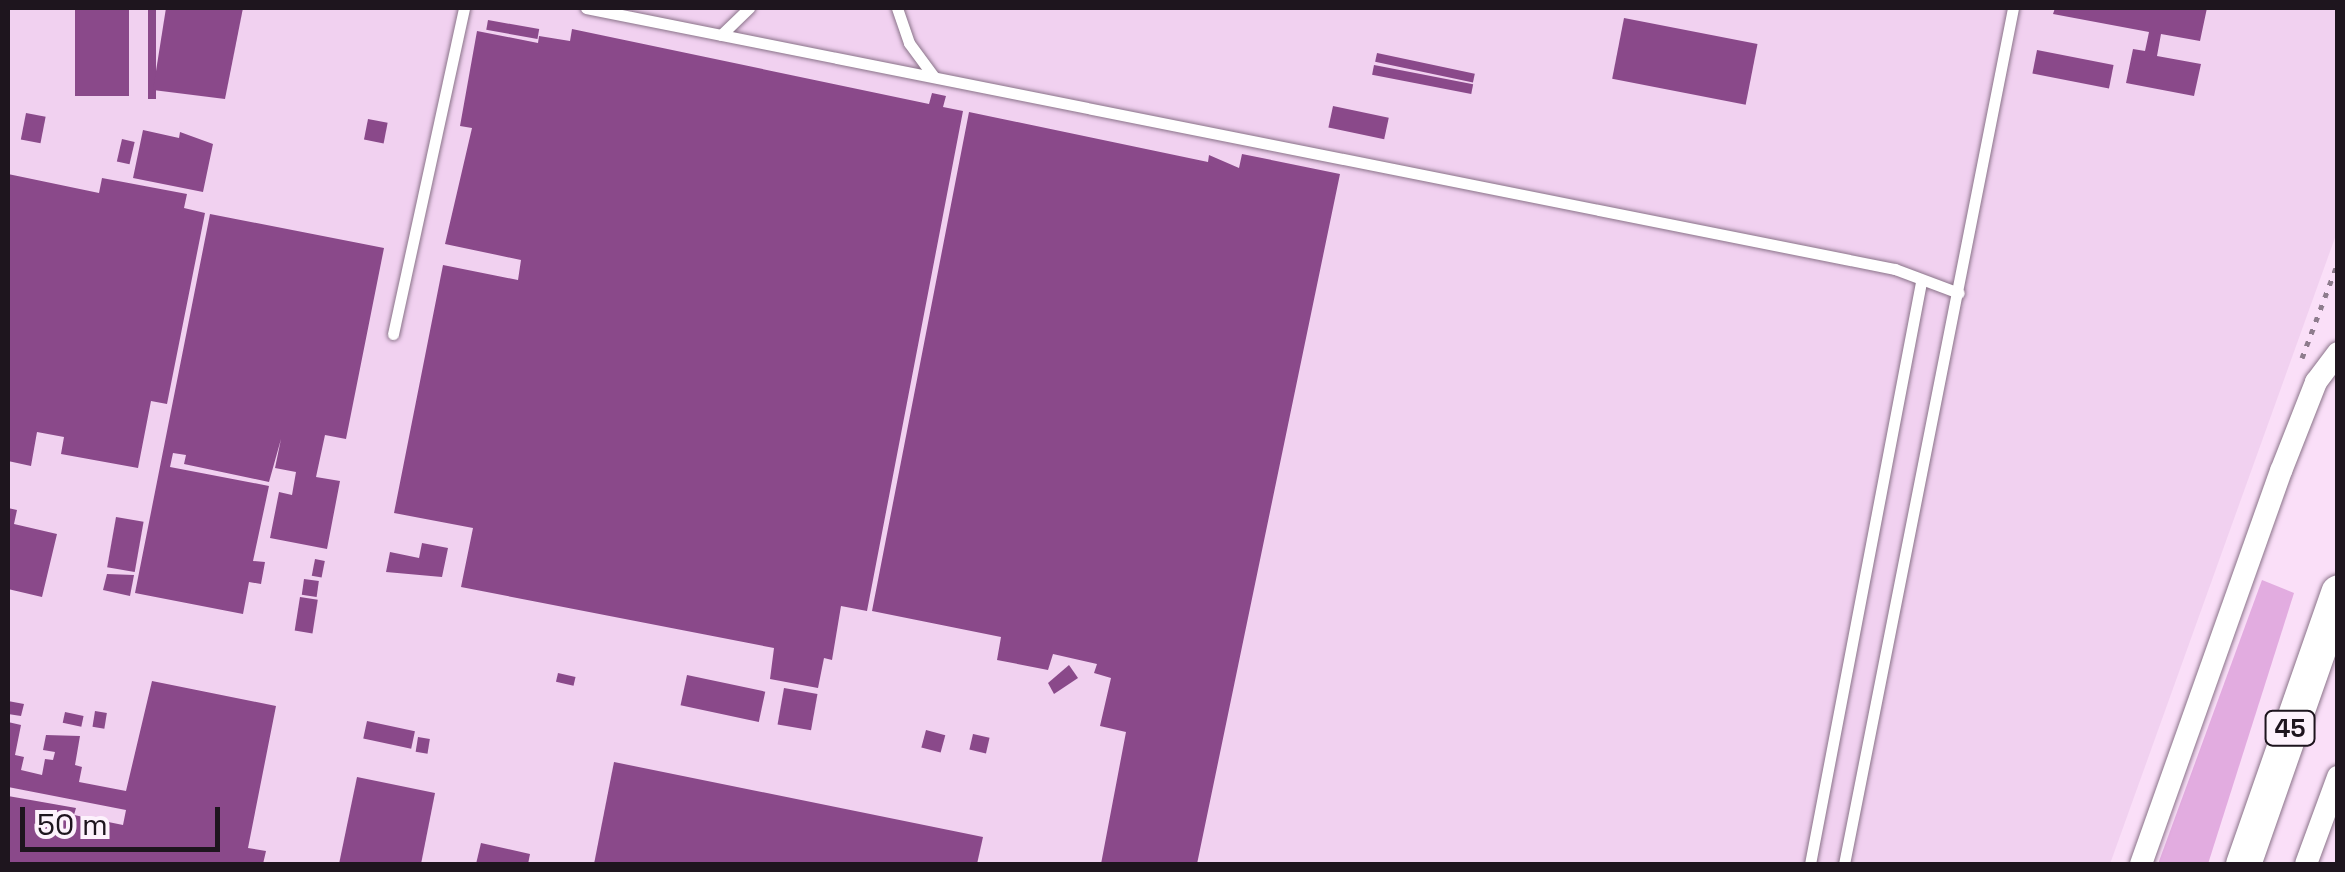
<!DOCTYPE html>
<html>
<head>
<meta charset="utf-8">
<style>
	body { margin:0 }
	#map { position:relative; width:2345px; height:872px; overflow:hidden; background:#fadff8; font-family:"Space Grotesk",sans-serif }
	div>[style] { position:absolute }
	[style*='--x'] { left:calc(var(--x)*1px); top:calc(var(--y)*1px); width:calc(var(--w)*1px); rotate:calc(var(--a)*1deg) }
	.built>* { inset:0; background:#f1d1f0 }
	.green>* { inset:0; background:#e2ace0 }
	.building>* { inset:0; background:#8a498a; transform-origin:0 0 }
	.path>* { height:5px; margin-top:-2.5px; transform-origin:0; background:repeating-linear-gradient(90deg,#8e7c8d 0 5px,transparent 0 13px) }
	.roads { filter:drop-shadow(0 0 2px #8a7389) drop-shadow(0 0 2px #8a7389) }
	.service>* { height:11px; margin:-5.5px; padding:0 5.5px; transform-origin:5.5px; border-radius:5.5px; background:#fff }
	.minor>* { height:22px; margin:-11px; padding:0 11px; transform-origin:11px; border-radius:11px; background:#fff }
	.primary>* { height:35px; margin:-17.5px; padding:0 17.5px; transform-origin:17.5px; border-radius:17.5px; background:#fff }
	span { translate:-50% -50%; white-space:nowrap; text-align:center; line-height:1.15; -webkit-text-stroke:10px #fdf2fc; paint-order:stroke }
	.shield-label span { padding:2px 8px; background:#fdf2fc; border:2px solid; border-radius:8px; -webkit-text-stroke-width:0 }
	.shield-label { font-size:25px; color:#1e151e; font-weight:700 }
	.frame { position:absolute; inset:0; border:10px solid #1e151e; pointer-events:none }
	.scale { position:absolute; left:20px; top:807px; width:200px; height:45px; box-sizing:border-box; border:5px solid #1e151e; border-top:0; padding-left:12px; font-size:30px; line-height:35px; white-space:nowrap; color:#1e151e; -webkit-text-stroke:8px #fdf2fc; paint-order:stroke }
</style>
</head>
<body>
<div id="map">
	<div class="built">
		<div style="clip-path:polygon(8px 8px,2337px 8px,2337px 232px,2110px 864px,8px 864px)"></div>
	</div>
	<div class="green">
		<div style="clip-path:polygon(2262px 580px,2294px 593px,2208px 864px,2158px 864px)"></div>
	</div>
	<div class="building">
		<div style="left:75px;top:8px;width:54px;height:88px"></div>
		<div style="left:148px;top:8px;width:8px;height:91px"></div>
		<div style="clip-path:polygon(166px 8px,243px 8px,225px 99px,153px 90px)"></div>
		<div style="clip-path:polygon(2055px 8px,2207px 8px,2200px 41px,2161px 34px,2157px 56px,2201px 64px,2194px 96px,2126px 83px,2133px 49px,2145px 51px,2149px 32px,2053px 14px)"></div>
		<div style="left:1624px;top:18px;width:136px;height:62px;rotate:11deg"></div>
		<div style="left:488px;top:20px;width:52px;height:10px;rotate:10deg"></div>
		<div style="clip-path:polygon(572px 29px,929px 104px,932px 93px,946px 96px,943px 107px,963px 111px,867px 611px,841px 606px,832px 660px,824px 658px,818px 688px,770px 679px,774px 648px,461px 587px,473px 528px,394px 513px,443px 265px,518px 280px,521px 260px,445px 244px,472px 128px,460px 126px,477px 31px,538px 43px,539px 36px,570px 41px)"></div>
		<div style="left:2037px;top:50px;width:78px;height:24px;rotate:11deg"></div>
		<div style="left:1377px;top:53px;width:100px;height:9px;rotate:12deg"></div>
		<div style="left:1374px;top:65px;width:101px;height:10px;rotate:11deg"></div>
		<div style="left:1333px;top:106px;width:57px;height:22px;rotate:12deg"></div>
		<div style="clip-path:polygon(969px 112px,1208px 162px,1209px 155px,1239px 168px,1242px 154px,1340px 174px,1197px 864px,1101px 864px,1126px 732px,1100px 726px,1111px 678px,1094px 673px,1097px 664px,1053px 654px,1048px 670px,997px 660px,1001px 637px,872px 611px)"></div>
		<div style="left:26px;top:113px;width:20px;height:27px;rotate:11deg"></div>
		<div style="left:368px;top:119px;width:20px;height:21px;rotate:11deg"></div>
		<div style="clip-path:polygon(143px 130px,179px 138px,180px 132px,213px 144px,203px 192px,133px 178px)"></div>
		<div style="left:122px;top:139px;width:13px;height:23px;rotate:13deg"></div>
		<div style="clip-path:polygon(8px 174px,99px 193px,102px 178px,187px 194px,184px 208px,205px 213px,167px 404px,151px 401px,138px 468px,61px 454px,64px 437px,37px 432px,31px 466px,8px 461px)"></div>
		<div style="clip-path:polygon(210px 214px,384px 248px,346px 439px,325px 435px,316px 477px,340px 481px,327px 549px,270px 538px,279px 492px,292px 495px,296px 472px,275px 468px,281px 439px,269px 482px,184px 464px,186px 455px,173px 453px,170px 467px,269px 486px,253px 561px,265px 562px,261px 584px,249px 582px,243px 614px,135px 593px)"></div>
		<div style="clip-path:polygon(8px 508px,17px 510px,14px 524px,57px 534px,42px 597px,8px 589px)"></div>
		<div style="left:116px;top:517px;width:28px;height:51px;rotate:10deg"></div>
		<div style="clip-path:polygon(422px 543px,448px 548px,442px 577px,386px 572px,390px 552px,419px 558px)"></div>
		<div style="left:315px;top:559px;width:10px;height:17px;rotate:11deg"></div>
		<div style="clip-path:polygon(107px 574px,134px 575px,130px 596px,103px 590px)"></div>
		<div style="left:304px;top:579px;width:15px;height:16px;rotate:8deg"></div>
		<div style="left:300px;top:597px;width:18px;height:34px;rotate:9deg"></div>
		<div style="clip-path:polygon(1069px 665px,1078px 678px,1054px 694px,1048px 683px)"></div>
		<div style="left:558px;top:673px;width:18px;height:9px;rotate:13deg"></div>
		<div style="left:687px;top:675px;width:80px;height:31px;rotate:12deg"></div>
		<div style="clip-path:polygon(152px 681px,276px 706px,248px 848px,266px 851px,263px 864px,8px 864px,8px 796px,76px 808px,74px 815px,123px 825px,126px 810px,8px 787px,8px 722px,21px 725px,15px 755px,24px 757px,21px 770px,42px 775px,45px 759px,53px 760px,55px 752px,43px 750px,46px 735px,80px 736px,75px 765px,82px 767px,79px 782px,126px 791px)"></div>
		<div style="left:784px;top:688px;width:34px;height:37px;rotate:10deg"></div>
		<div style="clip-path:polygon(8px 701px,24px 704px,21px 716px,8px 714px)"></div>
		<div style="left:95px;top:711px;width:12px;height:16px;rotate:9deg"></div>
		<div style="left:65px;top:712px;width:19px;height:11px;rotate:12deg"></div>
		<div style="left:367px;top:721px;width:49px;height:18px;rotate:12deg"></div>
		<div style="left:926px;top:730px;width:20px;height:18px;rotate:15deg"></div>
		<div style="left:973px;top:734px;width:17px;height:16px;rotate:13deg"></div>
		<div style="left:418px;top:737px;width:12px;height:15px;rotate:9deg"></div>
		<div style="clip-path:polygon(614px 762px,983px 837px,977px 864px,594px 864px)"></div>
		<div style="clip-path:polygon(357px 777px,435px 793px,421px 864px,339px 864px)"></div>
		<div style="clip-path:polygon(481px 843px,530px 854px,528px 864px,476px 864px)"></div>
	</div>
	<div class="path">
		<div style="--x:2302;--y:358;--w:103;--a:-69.4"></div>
	</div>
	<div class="roads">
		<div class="service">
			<div style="--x:586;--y:8;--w:1335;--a:11.28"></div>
			<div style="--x:1895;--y:269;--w:68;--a:20.6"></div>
			<div style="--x:897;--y:8;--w:37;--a:71"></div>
			<div style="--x:909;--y:43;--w:42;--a:53.7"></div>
			<div style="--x:721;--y:35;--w:39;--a:-44"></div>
			<div style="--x:393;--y:334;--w:334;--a:-77.7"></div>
			<div style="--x:1810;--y:864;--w:592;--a:-79.2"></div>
			<div style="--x:1844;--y:864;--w:873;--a:-78.83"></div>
		</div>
		<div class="minor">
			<div style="--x:2141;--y:864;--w:417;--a:-70.4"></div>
			<div style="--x:2281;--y:471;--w:96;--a:-68.5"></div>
			<div style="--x:2316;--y:382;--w:36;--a:-53"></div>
			<div style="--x:2306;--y:864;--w:93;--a:-69.8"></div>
		</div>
		<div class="primary">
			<div style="--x:2243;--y:864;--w:288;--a:-70.7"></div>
		</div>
	</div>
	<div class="shield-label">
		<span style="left:2290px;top:728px">45</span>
	</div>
	<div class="frame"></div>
	<div class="scale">50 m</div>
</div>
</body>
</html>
